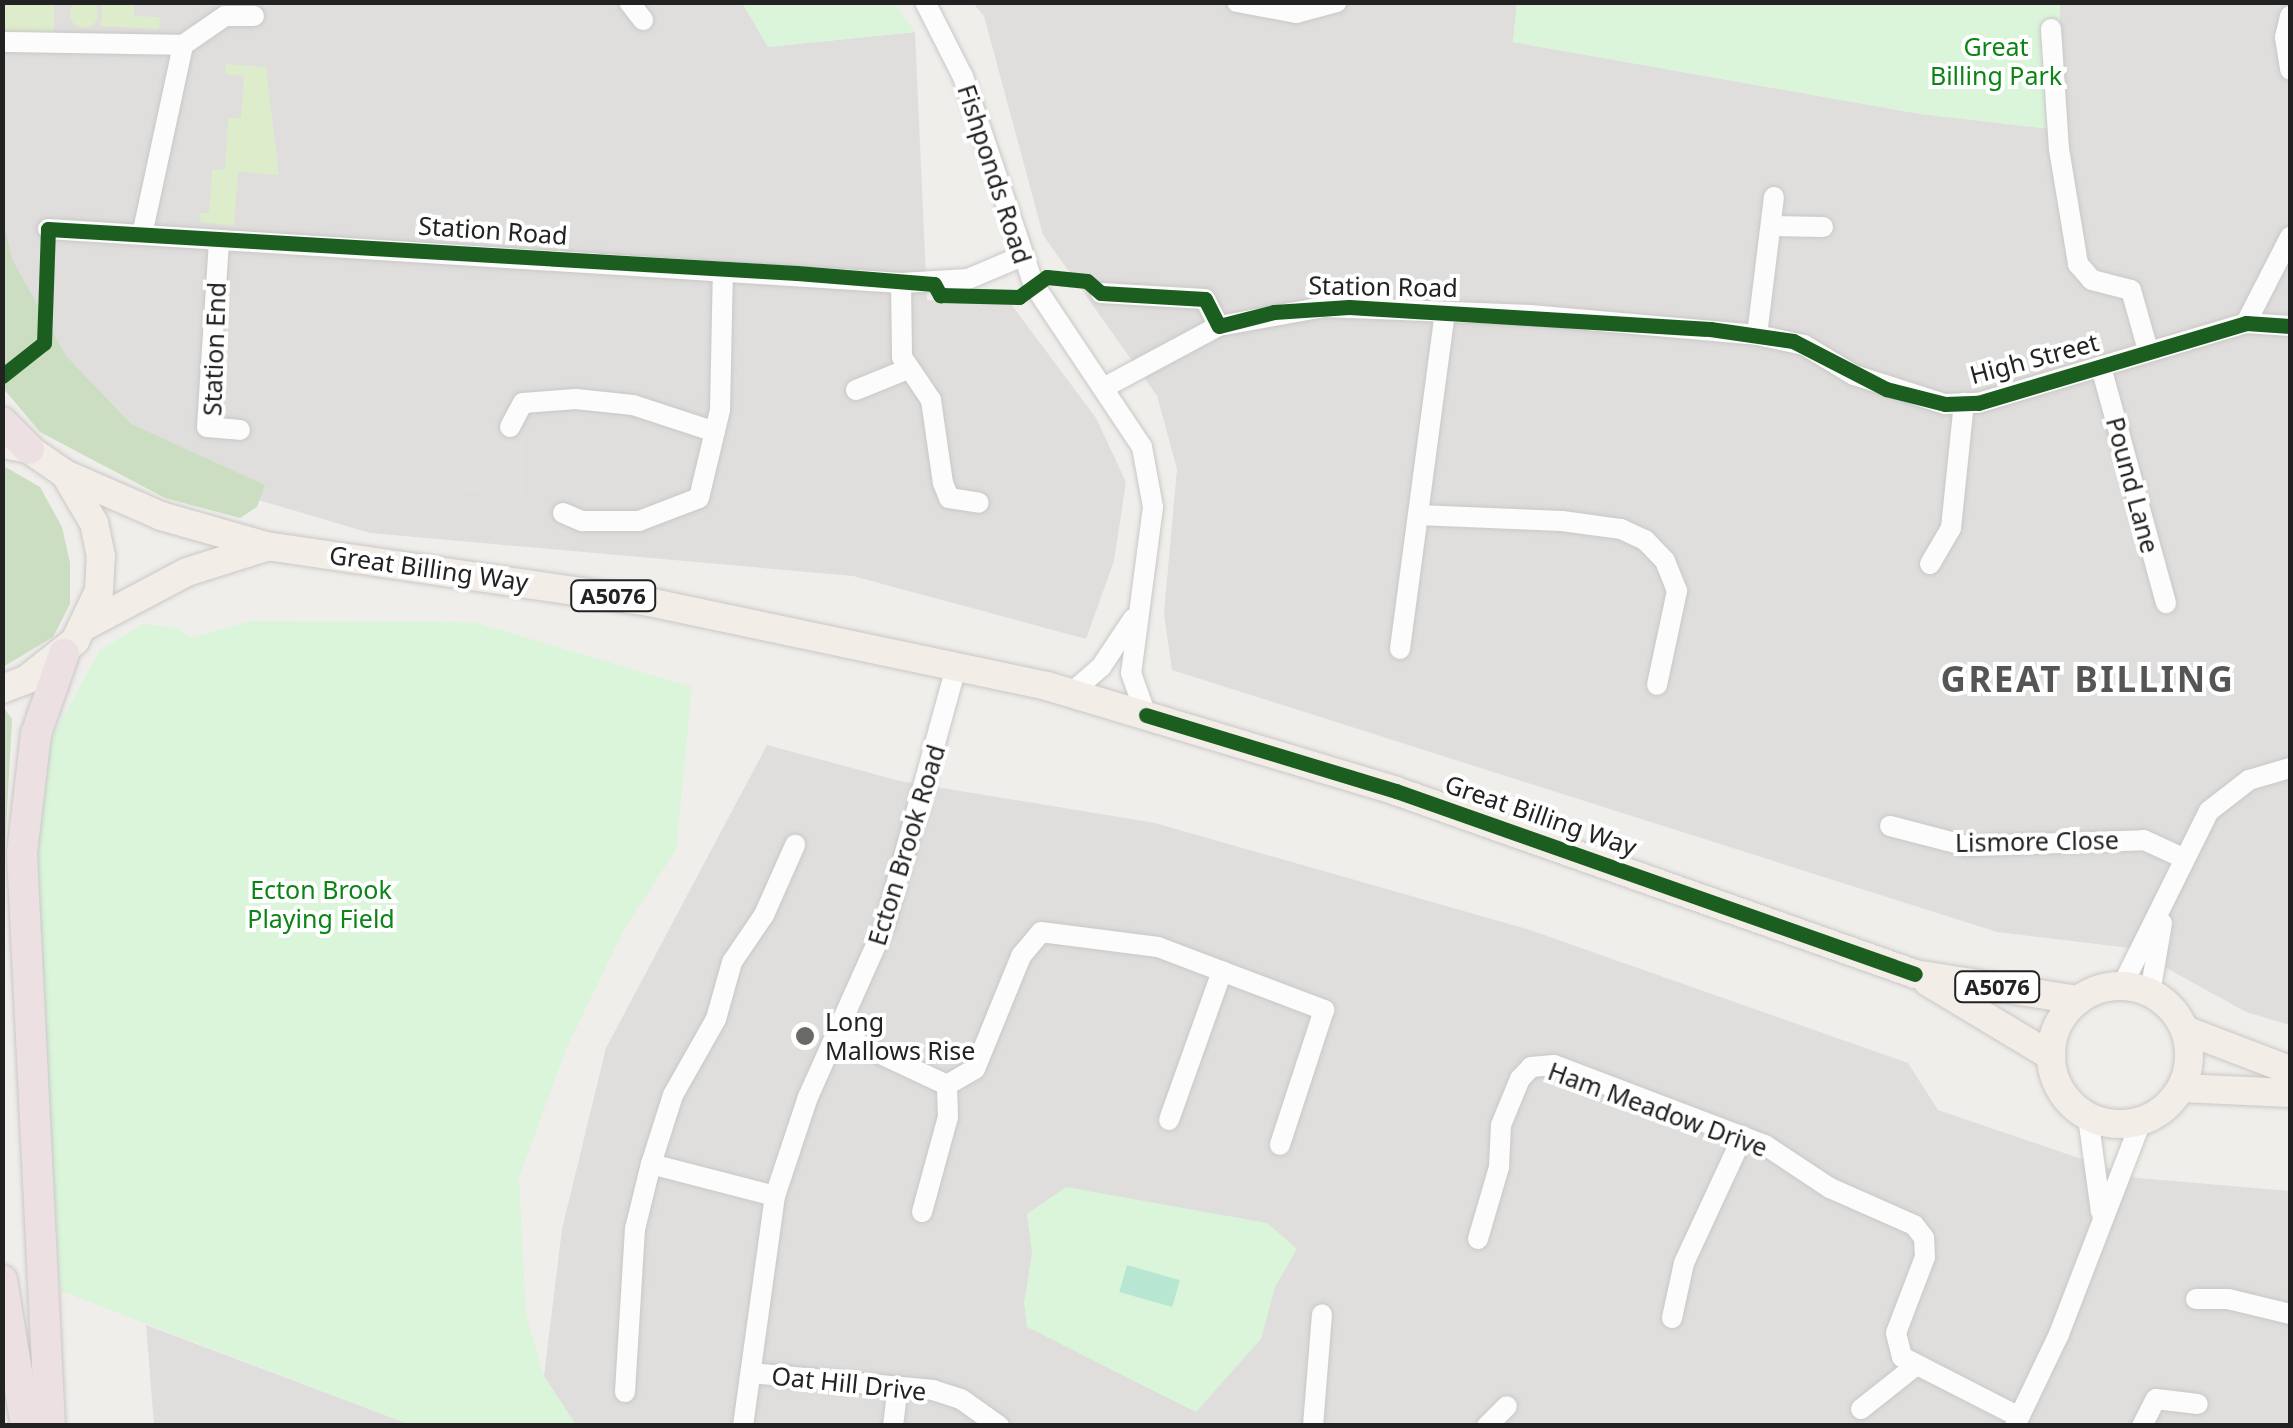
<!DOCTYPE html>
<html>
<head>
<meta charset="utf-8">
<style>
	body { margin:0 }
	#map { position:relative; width:2293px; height:1428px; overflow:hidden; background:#f0eeeb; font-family:"Noto Sans",sans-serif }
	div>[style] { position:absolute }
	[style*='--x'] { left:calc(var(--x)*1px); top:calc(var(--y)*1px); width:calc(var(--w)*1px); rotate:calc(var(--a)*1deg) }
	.residential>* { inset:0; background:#dfdedc }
	.grass>* { inset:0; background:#ddeccb; transform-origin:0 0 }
	.round { border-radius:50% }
	.forest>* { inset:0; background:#cbdec1 }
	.park>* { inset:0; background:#daf5da }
	.pitch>* { inset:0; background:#b7e6d2; transform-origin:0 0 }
	.parking>* { inset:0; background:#e0dfde }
	.roads { filter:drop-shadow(0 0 2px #c9c8c7) drop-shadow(0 0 2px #c9c8c7) }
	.minor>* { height:20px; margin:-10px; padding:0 10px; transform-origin:10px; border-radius:10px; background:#fdfcfc }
	.major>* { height:28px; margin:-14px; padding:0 14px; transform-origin:14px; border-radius:14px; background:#f3ede7 }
	.major>.ring { margin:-14px; padding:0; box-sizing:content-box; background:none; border:28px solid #f3ede7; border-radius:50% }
	.highway>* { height:30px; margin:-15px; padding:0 15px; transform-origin:15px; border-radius:15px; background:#ece0e2 }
	.cycleway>* { height:15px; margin:-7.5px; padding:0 7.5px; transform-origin:7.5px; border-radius:7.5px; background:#1b5e20 }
	.dots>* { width:28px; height:28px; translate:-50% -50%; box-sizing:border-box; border:5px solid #fff; border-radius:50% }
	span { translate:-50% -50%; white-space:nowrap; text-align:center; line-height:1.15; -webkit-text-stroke:8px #fff; paint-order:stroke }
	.shield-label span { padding:2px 8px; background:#fff; border:2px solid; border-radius:8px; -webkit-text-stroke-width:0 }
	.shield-label { font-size:22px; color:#222; font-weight:700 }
	.park-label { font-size:25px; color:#0c8416 }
	.street-label { font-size:25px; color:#222 }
	.poi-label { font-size:25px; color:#222 }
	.left { translate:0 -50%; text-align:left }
	.district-label { font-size:35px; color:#555; font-weight:700; letter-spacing:2.5px }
	.frame { position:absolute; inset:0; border:5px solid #222; pointer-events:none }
</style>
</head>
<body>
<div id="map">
	<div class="residential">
		<div style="clip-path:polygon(742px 2px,768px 47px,915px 32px,927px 300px,1011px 304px,1096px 418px,1126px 482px,1114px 561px,1086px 639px,853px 576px,370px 533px,235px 493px,128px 444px,3px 284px,2px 3px)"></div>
		<div style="clip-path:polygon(973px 3px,1517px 3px,1513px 42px,1926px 115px,1905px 3px,2290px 3px,2290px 1025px,2246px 1012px,2130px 948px,1997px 932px,1172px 670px,1164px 613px,1177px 469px,1157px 396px,1043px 235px,984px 16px)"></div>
		<div style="clip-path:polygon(767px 745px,900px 781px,1155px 823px,1530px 930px,1908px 1063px,1938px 1110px,2137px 1178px,2290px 1191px,2290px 1425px,576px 1426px,544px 1376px,562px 1229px,606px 1048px)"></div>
		<div style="clip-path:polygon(146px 1325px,411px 1425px,154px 1425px)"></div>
	</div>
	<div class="grass">
		<div class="round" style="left:70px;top:0;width:28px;height:28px"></div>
		<div style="left:3px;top:3px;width:51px;height:31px"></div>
		<div style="clip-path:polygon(102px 3px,134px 3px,134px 16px,160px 17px,159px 29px,101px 26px)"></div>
		<div style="clip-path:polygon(226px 64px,266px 67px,279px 175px,238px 172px,234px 226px,200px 222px,201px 213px,209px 213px,212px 170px,225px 170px,228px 118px,241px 118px,244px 76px,225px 74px)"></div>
	</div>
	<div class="forest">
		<div style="clip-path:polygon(3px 219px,12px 259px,66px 356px,131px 424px,265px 485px,257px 507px,240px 518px,165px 498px,40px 432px,3px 388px)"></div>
		<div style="clip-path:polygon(2px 465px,40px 487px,62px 527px,70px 563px,70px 604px,53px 637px,3px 667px)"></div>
		<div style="clip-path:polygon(4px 708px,12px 719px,3px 885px,2px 709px)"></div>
	</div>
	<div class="park">
		<div style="clip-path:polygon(742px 3px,895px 3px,915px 32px,768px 47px)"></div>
		<div style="clip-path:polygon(1517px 3px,2060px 3px,2059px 130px,1927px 115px,1513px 42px)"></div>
		<div style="clip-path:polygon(250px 621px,474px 622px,692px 687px,676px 850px,627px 924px,566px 1049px,519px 1178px,526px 1315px,544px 1376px,576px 1425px,411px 1425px,61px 1291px,38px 956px,38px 801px,49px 743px,100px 650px,143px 624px,178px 628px,191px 638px)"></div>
		<div style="clip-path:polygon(1066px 1187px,1267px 1223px,1297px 1249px,1275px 1287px,1261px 1339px,1196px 1412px,1027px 1327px,1024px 1303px,1032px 1253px,1027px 1214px)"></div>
	</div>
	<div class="pitch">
		<div style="left:1127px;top:1265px;width:55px;height:28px;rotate:16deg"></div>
	</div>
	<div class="parking">
		<div style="clip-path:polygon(479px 423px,524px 428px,523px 498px,462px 491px,467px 434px,477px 435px)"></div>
	</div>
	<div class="roads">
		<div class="minor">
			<div style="--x:629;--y:2;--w:23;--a:52"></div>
			<div style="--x:925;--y:2;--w:84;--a:63.1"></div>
			<div style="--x:963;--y:77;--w:220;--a:71.2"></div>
			<div style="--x:1034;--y:285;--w:195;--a:56.3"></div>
			<div style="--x:1142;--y:447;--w:61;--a:79.6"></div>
			<div style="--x:1153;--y:507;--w:167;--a:97.5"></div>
			<div style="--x:1131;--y:673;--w:45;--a:70.3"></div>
			<div style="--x:1237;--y:2;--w:60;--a:10.6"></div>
			<div style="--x:1296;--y:13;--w:42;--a:-15"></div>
			<div style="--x:2290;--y:16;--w:22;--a:103"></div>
			<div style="--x:2285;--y:37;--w:33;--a:81"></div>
			<div style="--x:2051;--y:29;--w:120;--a:86.2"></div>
			<div style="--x:2059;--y:149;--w:117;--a:80.6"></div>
			<div style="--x:2078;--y:264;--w:21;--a:49"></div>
			<div style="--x:2092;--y:280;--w:40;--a:14.4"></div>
			<div style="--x:2131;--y:290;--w:62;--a:74.2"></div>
			<div style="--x:2;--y:42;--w:181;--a:0.9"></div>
			<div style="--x:1772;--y:226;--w:51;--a:1.1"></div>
			<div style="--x:48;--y:229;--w:855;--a:3.62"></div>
			<div style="--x:901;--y:283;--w:67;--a:-3.4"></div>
			<div style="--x:968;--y:279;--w:56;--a:-22.9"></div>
			<div style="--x:142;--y:235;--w:194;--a:-77.8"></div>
			<div style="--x:183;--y:45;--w:51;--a:-34.6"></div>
			<div style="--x:225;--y:16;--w:29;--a:0"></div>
			<div style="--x:219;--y:241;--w:186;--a:93.7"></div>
			<div style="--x:207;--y:427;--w:33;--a:5"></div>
			<div style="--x:901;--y:283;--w:74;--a:89.2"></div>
			<div style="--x:902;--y:357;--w:52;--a:56"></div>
			<div style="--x:931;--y:400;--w:84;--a:81.8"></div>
			<div style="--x:943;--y:483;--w:16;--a:68"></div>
			<div style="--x:949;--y:498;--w:30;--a:9"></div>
			<div style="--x:1101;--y:293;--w:104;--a:3.3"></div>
			<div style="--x:1205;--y:299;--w:30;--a:63"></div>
			<div style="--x:2246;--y:323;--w:97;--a:-62.9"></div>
			<div style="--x:1757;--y:335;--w:139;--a:-83"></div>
			<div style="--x:2101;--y:367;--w:245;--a:74.6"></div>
			<div style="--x:1105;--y:387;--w:129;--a:-28.2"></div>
			<div style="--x:1219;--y:326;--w:107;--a:-10.3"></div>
			<div style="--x:1324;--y:307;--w:206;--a:2.2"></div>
			<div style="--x:1530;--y:315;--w:228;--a:5"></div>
			<div style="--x:1757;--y:335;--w:48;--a:12"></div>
			<div style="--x:1804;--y:345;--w:58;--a:31"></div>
			<div style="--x:1854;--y:375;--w:96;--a:17.7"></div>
			<div style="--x:1945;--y:404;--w:33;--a:-2"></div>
			<div style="--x:1978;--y:403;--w:280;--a:-16.6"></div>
			<div style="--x:2246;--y:323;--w:44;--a:3.9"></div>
			<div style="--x:856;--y:390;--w:56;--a:-22"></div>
			<div style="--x:510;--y:427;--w:27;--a:-62"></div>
			<div style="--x:523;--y:403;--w:53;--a:-4.3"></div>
			<div style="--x:576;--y:399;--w:57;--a:6"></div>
			<div style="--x:633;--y:405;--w:86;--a:18.2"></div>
			<div style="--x:563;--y:513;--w:21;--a:23"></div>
			<div style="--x:582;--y:521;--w:57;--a:0"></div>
			<div style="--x:639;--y:521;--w:64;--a:-21"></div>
			<div style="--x:699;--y:498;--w:90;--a:-76.6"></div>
			<div style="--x:720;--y:410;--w:138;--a:-88.8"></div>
			<div style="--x:1418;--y:515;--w:144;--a:2.4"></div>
			<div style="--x:1562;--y:521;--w:60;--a:7.7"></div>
			<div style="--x:1621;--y:529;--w:26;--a:25"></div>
			<div style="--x:1645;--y:540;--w:29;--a:46"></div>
			<div style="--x:1665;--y:561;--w:32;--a:68"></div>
			<div style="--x:1677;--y:591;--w:96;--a:102"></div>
			<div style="--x:1930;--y:564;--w:42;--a:-59.7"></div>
			<div style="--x:1951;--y:528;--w:126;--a:-84.1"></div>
			<div style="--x:1400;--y:649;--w:340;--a:-82.4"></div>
			<div style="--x:1071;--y:693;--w:40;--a:-41"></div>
			<div style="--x:1101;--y:667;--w:58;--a:-56.3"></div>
			<div style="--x:1890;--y:826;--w:80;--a:14.6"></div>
			<div style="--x:1967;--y:846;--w:177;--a:-1.9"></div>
			<div style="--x:2144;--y:840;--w:43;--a:24.8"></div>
			<div style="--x:2122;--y:986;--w:195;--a:-63.6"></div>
			<div style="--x:2209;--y:811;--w:51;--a:-37.8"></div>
			<div style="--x:2249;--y:780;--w:43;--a:-16.3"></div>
			<div style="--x:2150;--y:993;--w:71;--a:-80.3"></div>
			<div style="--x:838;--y:1034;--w:120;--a:25.1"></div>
			<div style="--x:947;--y:1085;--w:32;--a:-30"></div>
			<div style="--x:975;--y:1069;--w:122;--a:-67.8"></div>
			<div style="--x:1021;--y:956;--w:31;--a:-50"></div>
			<div style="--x:1041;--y:932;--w:118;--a:7.3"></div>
			<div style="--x:1158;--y:947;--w:178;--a:20.8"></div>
			<div style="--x:1324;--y:1010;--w:142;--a:108.1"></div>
			<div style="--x:2088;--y:1117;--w:96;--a:82.2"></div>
			<div style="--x:1169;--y:1120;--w:158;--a:-70.4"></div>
			<div style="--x:651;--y:1164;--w:128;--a:14.5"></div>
			<div style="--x:922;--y:1212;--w:98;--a:-74.7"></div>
			<div style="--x:948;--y:1117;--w:32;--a:-92"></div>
			<div style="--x:1478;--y:1239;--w:75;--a:-73.7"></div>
			<div style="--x:1499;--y:1167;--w:42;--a:-87.3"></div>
			<div style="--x:1501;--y:1125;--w:50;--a:-67.6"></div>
			<div style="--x:1520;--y:1079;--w:16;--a:-47"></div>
			<div style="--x:1531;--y:1067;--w:23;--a:-5"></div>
			<div style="--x:1554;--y:1065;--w:226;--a:20.8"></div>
			<div style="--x:1765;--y:1145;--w:78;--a:33.5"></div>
			<div style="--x:1830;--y:1188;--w:92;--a:23.8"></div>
			<div style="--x:1914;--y:1225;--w:16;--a:52"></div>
			<div style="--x:1924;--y:1238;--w:19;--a:87"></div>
			<div style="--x:1925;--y:1257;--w:81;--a:110.9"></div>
			<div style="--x:1896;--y:1333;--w:25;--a:76"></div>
			<div style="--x:1902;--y:1357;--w:131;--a:27.1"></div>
			<div style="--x:2196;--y:1299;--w:32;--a:0"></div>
			<div style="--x:2228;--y:1299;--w:64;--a:13.6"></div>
			<div style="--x:1672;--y:1318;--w:56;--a:-77.7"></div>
			<div style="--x:1684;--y:1263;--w:140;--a:-65.1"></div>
			<div style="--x:751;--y:1373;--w:183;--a:5.3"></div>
			<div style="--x:933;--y:1390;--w:29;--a:18"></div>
			<div style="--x:961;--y:1399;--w:47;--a:35.4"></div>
			<div style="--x:625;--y:1392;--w:163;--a:-86.5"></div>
			<div style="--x:635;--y:1229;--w:67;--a:-76.2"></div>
			<div style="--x:651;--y:1164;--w:72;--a:-72.3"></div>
			<div style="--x:673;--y:1095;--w:87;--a:-60.5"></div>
			<div style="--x:716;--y:1019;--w:59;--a:-74.3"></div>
			<div style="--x:732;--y:962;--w:57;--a:-55.8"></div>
			<div style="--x:764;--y:915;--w:77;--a:-66.1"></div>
			<div style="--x:1861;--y:1409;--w:68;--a:-38.4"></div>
			<div style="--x:743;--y:1426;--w:232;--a:-82.1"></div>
			<div style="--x:775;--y:1196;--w:104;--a:-71.6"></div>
			<div style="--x:808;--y:1097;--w:188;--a:-65.9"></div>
			<div style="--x:885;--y:925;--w:271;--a:-74.6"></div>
			<div style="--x:893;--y:1426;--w:40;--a:-82.9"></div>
			<div style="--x:1313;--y:1426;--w:112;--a:-85.4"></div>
			<div style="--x:1487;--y:1426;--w:28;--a:-45"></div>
			<div style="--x:2015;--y:1426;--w:102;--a:-64.4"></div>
			<div style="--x:2059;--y:1334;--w:228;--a:-68.9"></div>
			<div style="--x:2142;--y:1426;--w:30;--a:-63"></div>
			<div style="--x:2156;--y:1399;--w:42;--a:6.8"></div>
		</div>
		<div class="major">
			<div style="--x:65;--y:474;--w:105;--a:23.6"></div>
			<div style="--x:161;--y:516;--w:109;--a:15.9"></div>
			<div style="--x:266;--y:546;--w:382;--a:8.3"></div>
			<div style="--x:644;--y:601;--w:412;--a:11.9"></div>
			<div style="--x:1047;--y:686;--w:364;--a:16.7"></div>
			<div style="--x:1396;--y:791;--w:550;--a:19.42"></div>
			<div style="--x:1915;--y:974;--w:165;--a:9.1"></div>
			<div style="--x:85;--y:626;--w:115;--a:-27.9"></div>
			<div style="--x:187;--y:572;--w:83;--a:-17.6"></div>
			<div style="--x:2;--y:689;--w:26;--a:-21"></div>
			<div style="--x:26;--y:680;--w:63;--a:-38.5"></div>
			<div style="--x:75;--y:641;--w:55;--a:-64.4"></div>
			<div style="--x:99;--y:591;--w:35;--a:-87"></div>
			<div style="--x:101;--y:556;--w:34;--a:-102"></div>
			<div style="--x:94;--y:523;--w:57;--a:-120.6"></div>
			<div style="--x:65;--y:474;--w:44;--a:-145.2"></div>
			<div style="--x:29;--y:449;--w:20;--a:-169"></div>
			<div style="--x:1928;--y:982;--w:144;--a:31"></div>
			<div class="ring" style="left:2051px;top:986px;width:110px;height:110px"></div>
			<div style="--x:2185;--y:1030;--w:112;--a:20.9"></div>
			<div style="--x:2181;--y:1088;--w:109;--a:2.6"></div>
		</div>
		<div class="highway">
			<div style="--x:2;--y:422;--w:38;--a:45"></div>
			<div style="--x:2;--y:1280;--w:148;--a:80.7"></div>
			<div style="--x:50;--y:1426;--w:574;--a:-92.8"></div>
			<div style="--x:22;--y:853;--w:120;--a:-83.3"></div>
			<div style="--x:36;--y:734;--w:85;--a:-70.7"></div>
		</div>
	</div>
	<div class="cycleway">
		<div style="--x:2;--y:376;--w:53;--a:-38.2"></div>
		<div style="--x:44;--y:343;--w:114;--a:-88"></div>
		<div style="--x:48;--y:229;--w:750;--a:3.36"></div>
		<div style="--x:797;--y:273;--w:137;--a:4.6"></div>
		<div style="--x:934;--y:284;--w:13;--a:61"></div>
		<div style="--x:940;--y:295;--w:79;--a:1.5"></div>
		<div style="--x:1019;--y:297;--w:34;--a:-36"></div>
		<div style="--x:1047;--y:277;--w:40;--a:5.7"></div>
		<div style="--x:1087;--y:281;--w:18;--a:41"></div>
		<div style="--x:1101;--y:293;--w:104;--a:3.3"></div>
		<div style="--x:1205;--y:299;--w:30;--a:63"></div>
		<div style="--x:1219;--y:326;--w:57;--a:-14.3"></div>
		<div style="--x:1274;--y:312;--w:75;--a:-3.8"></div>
		<div style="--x:1349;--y:307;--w:362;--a:3.5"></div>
		<div style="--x:1710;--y:329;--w:84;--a:8.2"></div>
		<div style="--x:1793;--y:341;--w:105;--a:27.3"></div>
		<div style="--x:1886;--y:389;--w:61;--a:14.3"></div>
		<div style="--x:1945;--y:404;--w:33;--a:-2"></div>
		<div style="--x:1978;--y:403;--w:280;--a:-16.6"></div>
		<div style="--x:2246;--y:323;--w:44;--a:3.9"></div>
		<div style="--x:1146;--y:715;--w:261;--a:16.9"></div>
		<div style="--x:1396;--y:791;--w:550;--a:19.42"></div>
	</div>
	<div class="dots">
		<div style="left:805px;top:1036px;background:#6a6968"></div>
	</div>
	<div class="shield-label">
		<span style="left:613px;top:596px">A5076</span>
		<span style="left:1997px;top:987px">A5076</span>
	</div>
	<div class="park-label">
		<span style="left:1996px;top:61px">Great<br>Billing Park</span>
		<span style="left:321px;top:904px">Ecton Brook<br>Playing Field</span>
	</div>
	<div class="street-label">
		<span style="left:995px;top:174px;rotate:72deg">Fishponds Road</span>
		<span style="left:493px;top:230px;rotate:4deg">Station Road</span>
		<span style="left:1383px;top:286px;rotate:1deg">Station Road</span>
		<span style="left:214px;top:349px;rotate:-88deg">Station End</span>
		<span style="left:2034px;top:358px;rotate:-15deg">High Street</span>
		<span style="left:2133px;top:485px;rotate:75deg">Pound Lane</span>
		<span style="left:429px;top:568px;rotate:8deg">Great Billing Way</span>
		<span style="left:1541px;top:815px;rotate:19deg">Great Billing Way</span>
		<span style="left:2037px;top:841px;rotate:-1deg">Lismore Close</span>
		<span style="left:906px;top:845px;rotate:-73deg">Ecton Brook Road</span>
		<span style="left:1658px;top:1109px;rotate:20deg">Ham Meadow Drive</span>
		<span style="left:849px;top:1383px;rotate:6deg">Oat Hill Drive</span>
	</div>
	<div class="poi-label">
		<span class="left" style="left:825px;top:1036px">Long<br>Mallows Rise</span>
	</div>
	<div class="district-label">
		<span style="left:2088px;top:679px">GREAT BILLING</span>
	</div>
	<div class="frame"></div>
</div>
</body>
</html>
